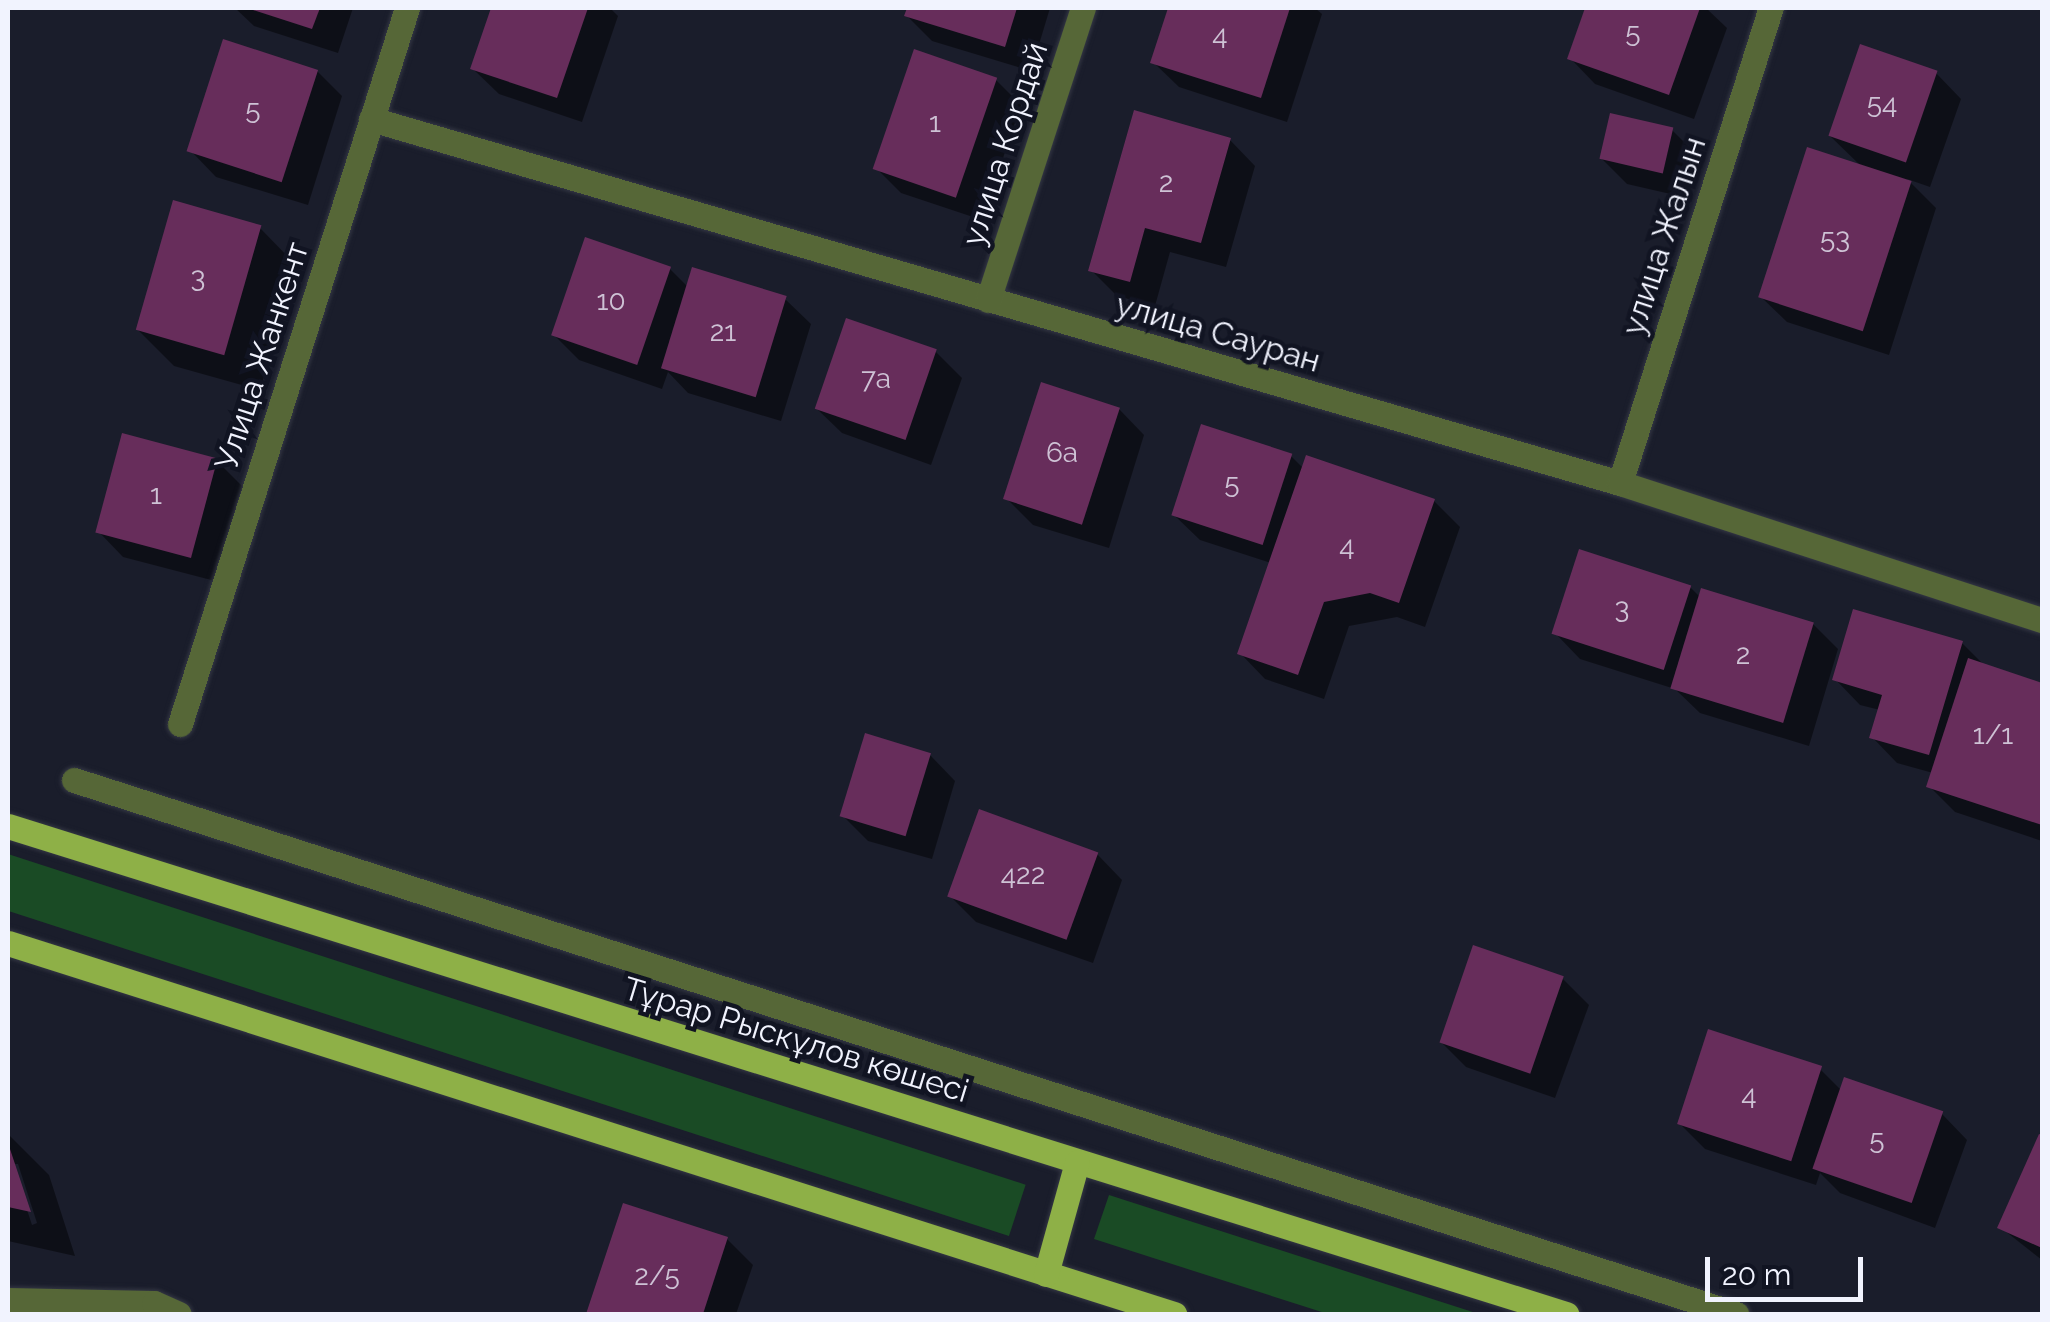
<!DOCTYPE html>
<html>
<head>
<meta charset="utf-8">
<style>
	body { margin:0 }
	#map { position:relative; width:2050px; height:1322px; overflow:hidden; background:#1a1d2b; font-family:Raleway,sans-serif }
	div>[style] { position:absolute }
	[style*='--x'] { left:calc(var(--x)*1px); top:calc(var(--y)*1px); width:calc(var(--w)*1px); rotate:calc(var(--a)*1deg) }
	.green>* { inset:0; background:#1a4b25; transform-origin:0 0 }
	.shadow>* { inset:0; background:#0007 }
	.building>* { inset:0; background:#672d5b; transform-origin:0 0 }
	.roads { filter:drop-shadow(0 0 2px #343744) drop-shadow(0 0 2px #343744) }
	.service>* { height:25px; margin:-12.5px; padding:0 12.5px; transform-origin:12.5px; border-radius:12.5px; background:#566737 }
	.minor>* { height:25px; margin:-12.5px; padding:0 12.5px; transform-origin:12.5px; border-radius:12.5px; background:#566737 }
	.primary>* { height:25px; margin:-12.5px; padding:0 12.5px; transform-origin:12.5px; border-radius:12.5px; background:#8eb047 }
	span { translate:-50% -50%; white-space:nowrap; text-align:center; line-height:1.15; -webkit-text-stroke:9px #111422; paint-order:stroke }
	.number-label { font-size:28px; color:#cec2d5 }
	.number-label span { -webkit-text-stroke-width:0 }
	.street-label { font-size:32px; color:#f1f3fe }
	.frame { position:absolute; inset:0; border:10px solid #f1f3fe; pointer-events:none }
	.scale { position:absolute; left:1705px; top:1257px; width:158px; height:45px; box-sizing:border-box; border:5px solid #f1f3fe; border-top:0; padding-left:12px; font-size:30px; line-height:35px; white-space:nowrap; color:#f1f3fe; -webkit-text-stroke:8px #111422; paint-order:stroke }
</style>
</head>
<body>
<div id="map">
	<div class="green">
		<div style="left:8px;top:854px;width:1070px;height:54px;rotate:18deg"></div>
		<div style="clip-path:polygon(1109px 1195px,1479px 1314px,1328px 1314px,1094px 1239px)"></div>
	</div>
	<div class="shadow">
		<div style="clip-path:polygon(235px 8px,353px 8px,338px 53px,254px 26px)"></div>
		<div style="clip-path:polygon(494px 8px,610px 8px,618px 16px,582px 122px,499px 94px,473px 69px)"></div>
		<div style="clip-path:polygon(909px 8px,1050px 8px,1031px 71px,932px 41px,907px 16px)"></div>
		<div style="clip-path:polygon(1171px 8px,1315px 8px,1322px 14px,1287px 122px,1179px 87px,1153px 62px)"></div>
		<div style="clip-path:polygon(1588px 8px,1706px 8px,1727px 28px,1694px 119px,1595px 84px,1570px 58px)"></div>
		<div style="clip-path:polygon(317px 71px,342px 96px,308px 205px,216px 177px,191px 151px)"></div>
		<div style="clip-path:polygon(1936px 73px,1961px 99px,1930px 187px,1907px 179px,1936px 208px,1889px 355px,1787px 322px,1761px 297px,1862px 167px,1830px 136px)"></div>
		<div style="clip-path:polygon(995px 79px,1021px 105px,982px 220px,901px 193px,876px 168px)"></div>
		<div style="clip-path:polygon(1672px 130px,1698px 156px,1688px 198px,1627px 184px,1601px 158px)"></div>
		<div style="clip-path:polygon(1230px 140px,1255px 166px,1226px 267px,1170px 252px,1155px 306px,1117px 296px,1091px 270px)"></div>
		<div style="clip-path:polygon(260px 228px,296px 265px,260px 390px,174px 366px,137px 329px)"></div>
		<div style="clip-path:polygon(670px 269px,688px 287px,785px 299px,811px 324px,781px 421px,688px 393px,668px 372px,662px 389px,579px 360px,553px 334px)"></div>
		<div style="clip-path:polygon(936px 352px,962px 378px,931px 465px,842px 433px,816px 408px)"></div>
		<div style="clip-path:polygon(1119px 409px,1144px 435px,1109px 548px,1033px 525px,1007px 499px)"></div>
		<div style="clip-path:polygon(1290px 455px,1304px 469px,1434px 501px,1460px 527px,1425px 627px,1397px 617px,1349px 626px,1324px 699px,1265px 679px,1240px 653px,1271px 563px,1200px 540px,1174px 515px)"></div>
		<div style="clip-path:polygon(216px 460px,242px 486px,215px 581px,123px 557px,98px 531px)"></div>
		<div style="clip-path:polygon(1690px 587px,1701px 598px,1813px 624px,1838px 649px,1809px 746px,1700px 713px,1675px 689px,1580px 659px,1555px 633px)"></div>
		<div style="clip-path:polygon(1962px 643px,1985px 666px,2042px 685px,2042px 841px,1955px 812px,1929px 786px,1933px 773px,1897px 763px,1872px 737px,1880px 710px,1860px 705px,1835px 679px)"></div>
		<div style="clip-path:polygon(930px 755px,955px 781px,932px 859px,868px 841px,843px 816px)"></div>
		<div style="clip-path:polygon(1097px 854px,1122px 880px,1093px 963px,976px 922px,951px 897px)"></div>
		<div style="clip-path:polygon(1563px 979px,1589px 1005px,1555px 1098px,1466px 1067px,1441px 1042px)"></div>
		<div style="clip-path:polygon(1820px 1069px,1842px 1091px,1942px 1114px,1967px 1140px,1935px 1228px,1840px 1193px,1820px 1173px,1816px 1185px,1705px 1149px,1679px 1123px)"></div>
		<div style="clip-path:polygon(evenodd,8px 1134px,49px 1175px,75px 1256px,8px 1241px,8px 1134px,12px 1164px,18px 1164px,37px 1223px,32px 1225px,12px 1164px)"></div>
		<div style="clip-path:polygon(2040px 1137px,2042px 1138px,2042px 1260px,2000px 1227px)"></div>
		<div style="clip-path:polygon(624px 1206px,727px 1239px,753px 1265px,736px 1314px,589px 1314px)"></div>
	</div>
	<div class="building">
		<div style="clip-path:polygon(247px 8px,320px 8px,312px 29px)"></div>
		<div style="clip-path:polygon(491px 8px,588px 8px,557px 98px,470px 69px)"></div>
		<div style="clip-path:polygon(907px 8px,1017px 8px,1005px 47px,904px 16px)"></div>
		<div style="clip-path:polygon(1168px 8px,1290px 8px,1261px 98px,1150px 63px)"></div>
		<div style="clip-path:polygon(1585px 8px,1700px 8px,1669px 95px,1567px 59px)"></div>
		<div style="left:223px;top:39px;width:100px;height:118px;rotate:18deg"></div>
		<div style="left:1860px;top:44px;width:82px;height:97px;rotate:19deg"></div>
		<div style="left:914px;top:49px;width:88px;height:127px;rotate:19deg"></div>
		<div style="clip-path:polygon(1134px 110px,1231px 138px,1201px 243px,1145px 228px,1130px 282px,1088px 271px)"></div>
		<div style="left:1610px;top:113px;width:65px;height:47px;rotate:13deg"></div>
		<div style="left:1807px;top:147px;width:110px;height:158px;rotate:18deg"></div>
		<div style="left:173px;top:200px;width:92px;height:135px;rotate:16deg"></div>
		<div style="left:585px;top:237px;width:91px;height:104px;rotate:19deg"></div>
		<div style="left:692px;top:267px;width:99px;height:106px;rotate:17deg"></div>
		<div style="left:846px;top:318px;width:96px;height:96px;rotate:19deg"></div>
		<div style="left:1041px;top:382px;width:83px;height:123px;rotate:18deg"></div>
		<div style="left:1201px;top:424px;width:96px;height:96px;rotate:18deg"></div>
		<div style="left:122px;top:433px;width:99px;height:103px;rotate:15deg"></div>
		<div style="clip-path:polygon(1306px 455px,1435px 499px,1399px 603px,1370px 593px,1324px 602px,1298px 675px,1237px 654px)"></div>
		<div style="left:1579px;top:549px;width:118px;height:89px;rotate:18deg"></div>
		<div style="left:1701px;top:588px;width:118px;height:105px;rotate:17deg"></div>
		<div style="clip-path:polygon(1853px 609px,1963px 641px,1929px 755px,1869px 738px,1882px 695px,1832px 680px)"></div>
		<div style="clip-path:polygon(1968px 658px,2042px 683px,2042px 825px,1926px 787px)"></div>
		<div style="left:865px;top:733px;width:69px;height:87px;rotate:17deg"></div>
		<div style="left:979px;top:809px;width:127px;height:93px;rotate:20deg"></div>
		<div style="left:1473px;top:945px;width:96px;height:103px;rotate:19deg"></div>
		<div style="left:1708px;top:1029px;width:120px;height:100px;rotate:18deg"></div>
		<div style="left:1844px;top:1077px;width:105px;height:97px;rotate:19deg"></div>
		<div style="clip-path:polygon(2039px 1134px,2042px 1135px,2042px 1248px,1997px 1228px)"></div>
		<div style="clip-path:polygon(8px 1143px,31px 1212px,8px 1207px)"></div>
		<div style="clip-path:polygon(623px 1203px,728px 1237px,703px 1314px,586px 1314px)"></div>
	</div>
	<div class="roads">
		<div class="service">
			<div style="--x:74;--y:780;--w:1746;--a:17.81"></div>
		</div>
		<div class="minor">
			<div style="--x:371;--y:119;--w:1301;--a:16.25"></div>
			<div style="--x:1620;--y:483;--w:444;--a:18"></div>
			<div style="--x:988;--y:300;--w:307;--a:-72"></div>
			<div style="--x:1620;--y:483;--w:498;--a:-72.4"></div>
			<div style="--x:180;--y:724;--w:751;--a:-72.41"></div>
			<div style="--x:8;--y:1300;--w:146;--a:1.2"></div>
			<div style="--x:154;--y:1303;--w:27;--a:24"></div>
		</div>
		<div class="primary">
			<div style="--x:8;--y:826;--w:1633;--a:17.39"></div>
			<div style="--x:8;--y:943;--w:1224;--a:17.65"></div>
			<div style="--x:1046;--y:1274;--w:116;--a:-74.5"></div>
		</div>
	</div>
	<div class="number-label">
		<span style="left:1633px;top:33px">5</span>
		<span style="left:1220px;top:35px">4</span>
		<span style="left:1882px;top:104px">54</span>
		<span style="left:253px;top:110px">5</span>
		<span style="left:935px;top:123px">1</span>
		<span style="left:1166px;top:183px">2</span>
		<span style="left:1835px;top:239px">53</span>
		<span style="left:198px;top:278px">3</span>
		<span style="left:611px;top:301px">10</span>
		<span style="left:723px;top:332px">21</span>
		<span style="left:876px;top:379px">7а</span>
		<span style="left:1062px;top:453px">6а</span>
		<span style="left:1232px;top:484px">5</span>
		<span style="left:156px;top:495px">1</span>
		<span style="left:1347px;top:546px">4</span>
		<span style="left:1622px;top:609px">3</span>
		<span style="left:1743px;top:655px">2</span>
		<span style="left:1993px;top:735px">1/1</span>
		<span style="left:1023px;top:875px">422</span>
		<span style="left:1749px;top:1095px">4</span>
		<span style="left:1877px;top:1140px">5</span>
		<span style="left:657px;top:1276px">2/5</span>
	</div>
	<div class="street-label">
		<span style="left:1005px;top:144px;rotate:-72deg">улица Кордай</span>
		<span style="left:1664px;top:236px;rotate:-72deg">улица Жалын</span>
		<span style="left:1218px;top:333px;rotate:16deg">улица Сауран</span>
		<span style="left:262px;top:356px;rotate:-72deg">Улица Жанкент</span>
		<span style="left:796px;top:1040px;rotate:17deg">Тұрар Рыскұлов көшесі</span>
	</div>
	<div class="frame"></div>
	<div class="scale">20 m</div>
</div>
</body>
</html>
